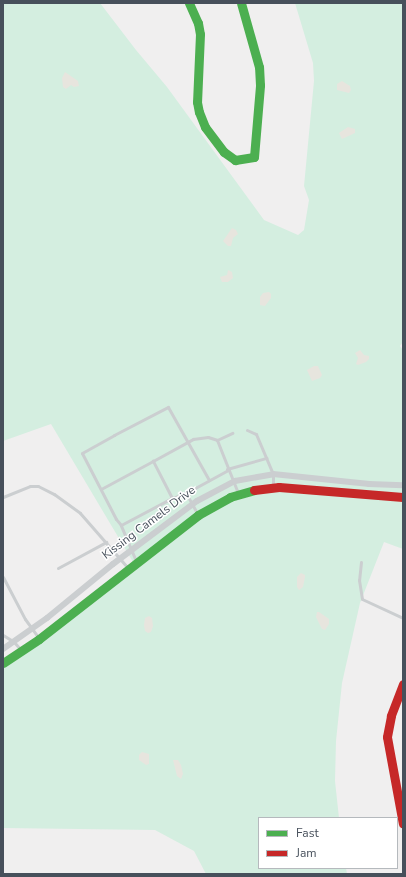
<!DOCTYPE html>
<html>
<head>
<meta charset="utf-8">
<style>
	body { margin:0 }
	#map { position:relative; width:406px; height:877px; overflow:hidden; background:#f0efef; font-family:"Nunito Sans",sans-serif }
	div>[style] { position:absolute }
	[style*='--x'] { left:calc(var(--x)*1px); top:calc(var(--y)*1px); width:calc(var(--w)*1px); rotate:calc(var(--a)*1deg) }
	.green>* { inset:0; background:#d4eee0 }
	.sand>* { inset:0; background:#e7e5de }
	.lane>* { height:3px; margin:-1.5px; padding:0 1.5px; transform-origin:1.5px; border-radius:1.5px; background:#cbced0 }
	.street>* { height:6px; margin:-3px; padding:0 3px; transform-origin:3px; border-radius:3px; background:#cbced0 }
	.fast>* { height:9px; margin:-4.5px; padding:0 4.5px; transform-origin:4.5px; border-radius:4.5px; background:#4caf50 }
	.jam>* { height:9px; margin:-4.5px; padding:0 4.5px; transform-origin:4.5px; border-radius:4.5px; background:#c62828 }
	span { translate:-50% -50%; white-space:nowrap; text-align:center; line-height:1.15; -webkit-text-stroke:3px #fff; paint-order:stroke }
	.street-label { font-size:12px; color:#47505b }
	.frame { position:absolute; inset:0; border:4px solid #47505b; pointer-events:none }
	.legend { position:absolute; left:258px; top:817px; width:140px; height:52px; box-sizing:border-box; background:#fff; border:1px solid #b5b9bd; margin:0; padding:5px 7px; list-style:none; font-size:12px; color:#47505b }
	.legend li { display:flex; align-items:center; gap:8px; height:20px }
	.legend b { width:20px; border:1px solid #b5b9bd }
</style>
</head>
<body>
<div id="map">
	<div class="green">
		<div style="clip-path:polygon(3px 3px,100px 3px,136px 50px,167px 87px,264px 220px,298px 235px,304px 230px,309px 200px,304px 186px,314px 81px,313px 63px,295px 3px,403px 3px,403px 342px,400px 346px,403px 350px,403px 549px,384px 542px,360px 603px,342px 683px,336px 741px,335px 781px,339px 818px,259px 818px,259px 868px,346px 868px,347px 874px,206px 874px,194px 851px,155px 830px,3px 828px,3px 665px,136px 567px,51px 424px,3px 441px)"></div>
	</div>
	<div class="sand">
		<div style="clip-path:polygon(65px 72px,78px 81px,79px 86px,74px 87px,71px 85px,66px 89px,63px 87px,62px 78px)"></div>
		<div style="clip-path:polygon(342px 81px,350px 86px,351px 90px,349px 93px,337px 90px,337px 84px)"></div>
		<div style="clip-path:polygon(348px 127px,355px 129px,355px 133px,342px 139px,339px 133px)"></div>
		<div style="clip-path:polygon(232px 228px,236px 230px,238px 234px,233px 238px,231px 246px,228px 246px,223px 241px)"></div>
		<div style="clip-path:polygon(228px 270px,232px 272px,233px 278px,228px 282px,222px 282px,220px 277px,227px 275px)"></div>
		<div style="clip-path:polygon(269px 292px,271px 294px,271px 298px,265px 306px,260px 305px,260px 297px,263px 293px)"></div>
		<div style="clip-path:polygon(360px 350px,364px 355px,369px 356px,369px 359px,366px 362px,358px 365px,356px 364px,358px 358px,355px 353px)"></div>
		<div style="clip-path:polygon(314px 366px,318px 366px,322px 375px,320px 378px,312px 381px,307px 370px)"></div>
		<div style="clip-path:polygon(301px 573px,305px 575px,305px 577px,303px 587px,299px 590px,297px 587px,297px 577px)"></div>
		<div style="clip-path:polygon(317px 612px,319px 612px,329px 619px,329px 624px,325px 630px,322px 629px,316px 617px)"></div>
		<div style="clip-path:polygon(149px 616px,152px 618px,153px 626px,151px 632px,148px 633px,145px 631px,144px 625px,145px 618px)"></div>
		<div style="clip-path:polygon(142px 752px,149px 754px,149px 764px,146px 765px,139px 760px,139px 755px)"></div>
		<div style="clip-path:polygon(173px 760px,178px 760px,181px 765px,183px 774px,181px 779px,177px 776px)"></div>
	</div>
	<div class="lane">
		<div style="--x:247;--y:430;--w:10;--a:24"></div>
		<div style="--x:256;--y:434;--w:43;--a:67"></div>
		<div style="--x:273;--y:474;--w:11;--a:90"></div>
		<div style="--x:217;--y:440;--w:57;--a:68.4"></div>
		<div style="--x:227;--y:469;--w:41;--a:-15.8"></div>
		<div style="--x:101;--y:489;--w:59;--a:-28.3"></div>
		<div style="--x:186;--y:493;--w:48;--a:-28.7"></div>
		<div style="--x:3;--y:497;--w:29;--a:-22"></div>
		<div style="--x:30;--y:486;--w:8;--a:0"></div>
		<div style="--x:38;--y:486;--w:18;--a:27"></div>
		<div style="--x:54;--y:494;--w:32;--a:36"></div>
		<div style="--x:80;--y:513;--w:73;--a:48.9"></div>
		<div style="--x:197;--y:513;--w:23;--a:-119"></div>
		<div style="--x:186;--y:493;--w:15;--a:160"></div>
		<div style="--x:172;--y:498;--w:42;--a:-117.2"></div>
		<div style="--x:153;--y:461;--w:46;--a:-28.8"></div>
		<div style="--x:193;--y:439;--w:15;--a:-8"></div>
		<div style="--x:208;--y:437;--w:9;--a:18"></div>
		<div style="--x:217;--y:440;--w:17;--a:-25"></div>
		<div style="--x:121;--y:525;--w:8;--a:-130"></div>
		<div style="--x:116;--y:519;--w:74;--a:-117.3"></div>
		<div style="--x:82;--y:453;--w:37;--a:-29"></div>
		<div style="--x:114;--y:435;--w:61;--a:-27.4"></div>
		<div style="--x:168;--y:407;--w:84;--a:60.7"></div>
		<div style="--x:136;--y:561;--w:39;--a:-113"></div>
		<div style="--x:121;--y:525;--w:58;--a:-27.9"></div>
		<div style="--x:361;--y:562;--w:18;--a:96"></div>
		<div style="--x:359;--y:580;--w:19;--a:81"></div>
		<div style="--x:362;--y:599;--w:45;--a:24.9"></div>
		<div style="--x:58;--y:568;--w:55;--a:-28.4"></div>
		<div style="--x:3;--y:577;--w:47;--a:62.4"></div>
		<div style="--x:25;--y:619;--w:22;--a:54"></div>
		<div style="--x:3;--y:635;--w:13;--a:32"></div>
		<div style="--x:14;--y:642;--w:11;--a:49"></div>
	</div>
	<div class="street">
		<div style="--x:3;--y:649;--w:54;--a:-35.2"></div>
		<div style="--x:47;--y:618;--w:85;--a:-39.3"></div>
		<div style="--x:113;--y:564;--w:105;--a:-36.9"></div>
		<div style="--x:197;--y:501;--w:43;--a:-27.8"></div>
		<div style="--x:235;--y:481;--w:39;--a:-10"></div>
		<div style="--x:273;--y:474;--w:97;--a:5.9"></div>
		<div style="--x:369;--y:484;--w:34;--a:2"></div>
	</div>
	<div class="fast">
		<div style="--x:189;--y:3;--w:22;--a:66"></div>
		<div style="--x:198;--y:23;--w:11;--a:80"></div>
		<div style="--x:200;--y:34;--w:68;--a:92.5"></div>
		<div style="--x:197;--y:102;--w:10;--a:79"></div>
		<div style="--x:199;--y:112;--w:16;--a:68"></div>
		<div style="--x:205;--y:127;--w:31;--a:53"></div>
		<div style="--x:224;--y:152;--w:14;--a:36"></div>
		<div style="--x:235;--y:160;--w:19;--a:-9"></div>
		<div style="--x:254;--y:157;--w:72;--a:-85.2"></div>
		<div style="--x:260;--y:85;--w:18;--a:-93"></div>
		<div style="--x:259;--y:67;--w:66;--a:-105.7"></div>
		<div style="--x:3;--y:663;--w:43;--a:-33.7"></div>
		<div style="--x:39;--y:639;--w:202;--a:-37.9"></div>
		<div style="--x:198;--y:515;--w:37;--a:-29"></div>
		<div style="--x:230;--y:497;--w:25;--a:-16"></div>
	</div>
	<div class="jam">
		<div style="--x:254;--y:490;--w:25;--a:-7"></div>
		<div style="--x:279;--y:487;--w:124;--a:4.6"></div>
		<div style="--x:403;--y:684;--w:34;--a:111"></div>
		<div style="--x:391;--y:716;--w:21;--a:101"></div>
		<div style="--x:387;--y:737;--w:88;--a:79.6"></div>
	</div>
	<div class="street-label">
		<span style="left:149px;top:523px;rotate:-37deg">Kissing Camels Drive</span>
	</div>
	<div class="frame"></div>
	<ul class="legend">
	<li><b style="height:5px;background:#4caf50"></b>Fast</li>
	<li><b style="height:5px;background:#c62828"></b>Jam</li>
	</ul>
</div>
</body>
</html>
